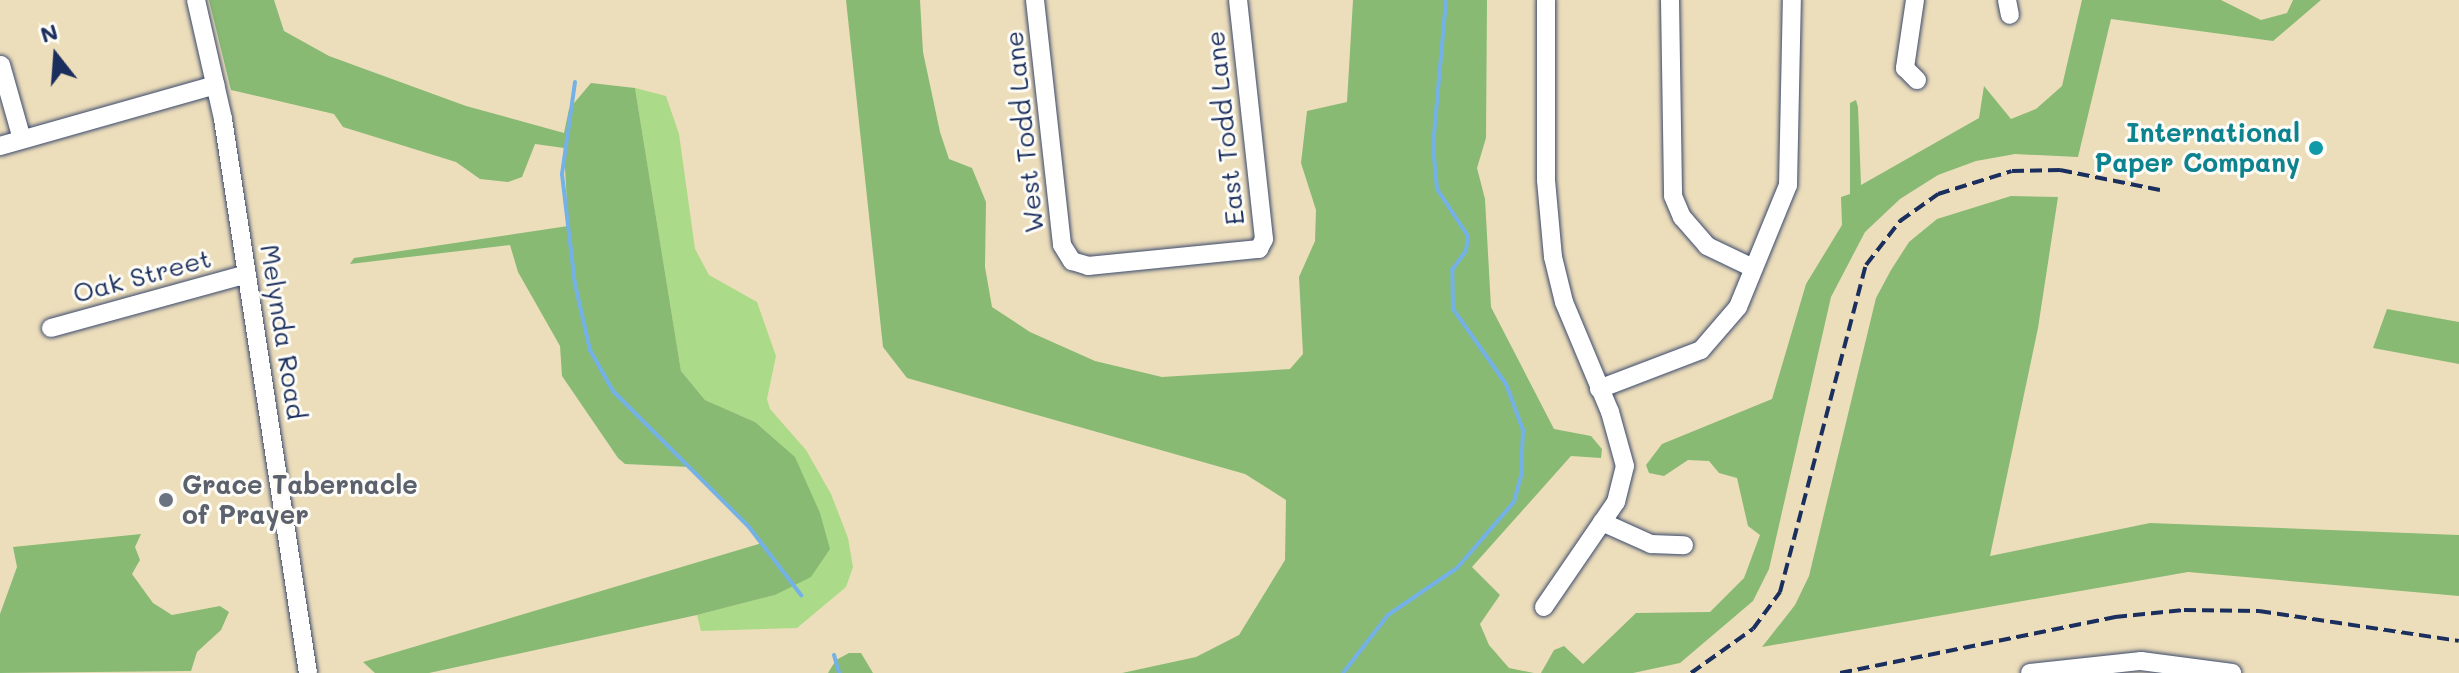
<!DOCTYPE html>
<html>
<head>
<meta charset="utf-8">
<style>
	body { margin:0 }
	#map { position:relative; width:2459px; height:673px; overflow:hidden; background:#eddebb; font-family:Mali,sans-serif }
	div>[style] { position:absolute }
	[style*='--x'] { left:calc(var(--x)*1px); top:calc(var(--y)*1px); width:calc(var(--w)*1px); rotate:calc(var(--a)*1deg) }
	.green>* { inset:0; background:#abda88 }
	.forest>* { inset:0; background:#88ba74 }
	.stream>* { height:4px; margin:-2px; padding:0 2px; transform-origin:2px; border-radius:2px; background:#74b1e6 }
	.roads { filter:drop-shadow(0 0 2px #3a496c) drop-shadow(0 0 2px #3a496c) }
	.minor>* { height:18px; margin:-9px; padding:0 9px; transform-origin:9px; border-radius:9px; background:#fff }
	.rail>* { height:4px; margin-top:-2px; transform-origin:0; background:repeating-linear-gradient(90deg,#1b2f5e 0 12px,transparent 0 18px) }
	.dots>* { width:22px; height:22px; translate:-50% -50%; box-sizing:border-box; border:4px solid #fdfcf7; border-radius:50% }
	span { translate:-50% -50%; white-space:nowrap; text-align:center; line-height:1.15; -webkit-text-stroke:6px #fdfcf7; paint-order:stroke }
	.street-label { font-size:26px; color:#1b2f5e }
	.culture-label { font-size:26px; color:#0d838f; font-weight:700 }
	.right { translate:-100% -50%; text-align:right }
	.worship-label { font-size:26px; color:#5b616d; font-weight:700 }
	.left { translate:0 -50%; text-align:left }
	.north { position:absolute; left:16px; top:16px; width:80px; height:80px; -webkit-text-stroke:6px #fdfcf7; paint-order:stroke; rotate:343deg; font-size:22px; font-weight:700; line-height:32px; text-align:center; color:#1b2f5e }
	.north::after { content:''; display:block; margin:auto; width:28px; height:36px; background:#1b2f5e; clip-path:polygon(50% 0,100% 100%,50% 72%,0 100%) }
</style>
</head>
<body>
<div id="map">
	<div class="green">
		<div style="clip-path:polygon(635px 88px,666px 96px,679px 134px,695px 249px,709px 275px,757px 302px,776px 356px,767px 399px,770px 409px,806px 450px,831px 494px,848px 538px,853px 567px,846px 587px,797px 628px,701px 631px,697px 615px,775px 595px,755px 422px,705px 400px,681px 371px)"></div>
	</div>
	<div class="forest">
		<div style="clip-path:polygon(209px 0,274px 0,284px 31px,329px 56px,466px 106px,564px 133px,569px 109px,591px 83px,635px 88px,681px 371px,705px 400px,755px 422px,795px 457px,820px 513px,830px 549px,811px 577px,775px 595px,697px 615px,429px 673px,375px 673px,363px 662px,762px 543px,690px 467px,625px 464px,618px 458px,562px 376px,560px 346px,518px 272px,510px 245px,350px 264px,354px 258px,568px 226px,564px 148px,535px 144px,522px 177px,508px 182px,480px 179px,456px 162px,343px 127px,334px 114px,231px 90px)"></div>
		<div style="clip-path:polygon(846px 0,920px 0,923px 52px,940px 132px,949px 159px,972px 168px,986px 202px,985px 267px,992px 307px,1030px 332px,1095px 361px,1162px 377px,1290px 369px,1303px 354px,1299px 277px,1315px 241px,1316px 210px,1301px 163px,1307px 111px,1347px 102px,1353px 0,1487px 0,1486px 138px,1477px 168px,1485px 199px,1491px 307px,1554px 429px,1591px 436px,1602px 449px,1601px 458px,1571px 456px,1472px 567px,1500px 595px,1480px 624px,1489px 645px,1509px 668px,1534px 673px,1122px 673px,1196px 657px,1239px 635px,1285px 560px,1286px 500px,1245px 474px,907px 378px,883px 347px)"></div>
		<div style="clip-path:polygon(2082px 0,2221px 0,2261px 20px,2287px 13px,2293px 0,2321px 0,2273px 41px,2111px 19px,2078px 157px,2015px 154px,1976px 161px,1938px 175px,1900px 199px,1865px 232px,1831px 297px,1769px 569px,1753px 601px,1680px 663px,1633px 673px,1541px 673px,1554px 650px,1564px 646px,1583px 664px,1636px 613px,1710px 612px,1744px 578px,1760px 535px,1748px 526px,1737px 478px,1719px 473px,1709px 461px,1688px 460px,1664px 476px,1649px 473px,1646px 465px,1662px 444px,1772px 399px,1806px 284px,1842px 225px,1841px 197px,1850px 194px,1850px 103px,1856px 100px,1858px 107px,1861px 185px,1979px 118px,1984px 86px,2011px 119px,2036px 109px,2062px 86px)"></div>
		<div style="clip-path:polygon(2011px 196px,2058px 197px,2038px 328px,1990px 556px,2150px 523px,2459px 535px,2459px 596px,2188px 572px,1762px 647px,1795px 605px,1809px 576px,1876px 298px,1891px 270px,1909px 242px,1937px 219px)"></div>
		<div style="clip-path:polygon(2387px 309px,2459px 322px,2459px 364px,2373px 348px)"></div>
		<div style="clip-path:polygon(141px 534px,135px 547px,140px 560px,132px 574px,153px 603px,172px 615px,220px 606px,229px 612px,221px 630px,197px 652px,191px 671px,0 673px,0 614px,17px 567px,13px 547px)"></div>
		<div style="clip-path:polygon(849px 653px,861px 653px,873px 673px,828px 673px,836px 660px)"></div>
	</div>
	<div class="stream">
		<div style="--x:575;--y:82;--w:93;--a:98"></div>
		<div style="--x:562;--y:174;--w:111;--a:83.3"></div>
		<div style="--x:575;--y:284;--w:68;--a:77.2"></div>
		<div style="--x:590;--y:350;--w:47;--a:60.7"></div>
		<div style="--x:613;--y:391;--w:192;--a:45"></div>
		<div style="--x:749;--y:527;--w:86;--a:52.6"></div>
		<div style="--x:834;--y:655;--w:19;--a:74"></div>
		<div style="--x:1343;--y:673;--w:73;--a:-52.2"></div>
		<div style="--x:1388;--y:615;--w:83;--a:-34.3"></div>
		<div style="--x:1457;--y:568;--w:87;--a:-49.2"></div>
		<div style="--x:1514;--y:502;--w:27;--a:-75"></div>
		<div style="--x:1521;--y:476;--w:46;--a:-87.5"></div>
		<div style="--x:1523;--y:430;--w:49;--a:-110.3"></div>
		<div style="--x:1506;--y:384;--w:92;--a:-125.2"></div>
		<div style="--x:1453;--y:309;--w:39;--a:-91"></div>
		<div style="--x:1452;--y:270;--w:24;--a:-54"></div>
		<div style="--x:1466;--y:251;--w:15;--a:-82"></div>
		<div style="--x:1468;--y:236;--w:56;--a:-123.4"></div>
		<div style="--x:1437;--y:189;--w:43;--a:-95.3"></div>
		<div style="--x:1433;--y:146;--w:147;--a:-84.9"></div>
	</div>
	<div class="roads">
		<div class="minor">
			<div style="--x:196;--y:0;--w:122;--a:77.2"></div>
			<div style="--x:223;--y:119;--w:560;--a:81.28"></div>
			<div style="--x:1035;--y:0;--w:246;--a:83.7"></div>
			<div style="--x:1062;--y:245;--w:19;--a:58"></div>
			<div style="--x:1072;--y:261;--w:17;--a:17"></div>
			<div style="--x:1088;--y:266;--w:172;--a:-5.7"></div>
			<div style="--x:1259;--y:249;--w:11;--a:-63"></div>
			<div style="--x:1264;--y:239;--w:240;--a:-96.2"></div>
			<div style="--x:1670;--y:0;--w:196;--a:89.1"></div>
			<div style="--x:1673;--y:196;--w:23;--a:67"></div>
			<div style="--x:1682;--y:217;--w:38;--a:49"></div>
			<div style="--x:1707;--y:246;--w:51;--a:25.6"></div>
			<div style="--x:1915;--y:0;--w:69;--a:98.4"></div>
			<div style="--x:1905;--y:68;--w:17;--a:45"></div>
			<div style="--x:2007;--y:0;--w:15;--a:79"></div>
			<div style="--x:1;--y:65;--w:77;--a:74.2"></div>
			<div style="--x:0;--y:146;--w:224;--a:-15.8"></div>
			<div style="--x:51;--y:328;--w:203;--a:-15.4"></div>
			<div style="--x:1599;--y:389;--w:109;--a:-20.9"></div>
			<div style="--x:1701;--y:350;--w:57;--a:-49.3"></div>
			<div style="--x:1738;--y:307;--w:132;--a:-67.7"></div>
			<div style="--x:1788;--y:185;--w:185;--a:-88.8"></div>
			<div style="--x:1602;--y:522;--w:54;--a:24.2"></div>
			<div style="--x:1651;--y:544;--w:33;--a:2"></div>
			<div style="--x:1544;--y:607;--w:127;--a:-55.6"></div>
			<div style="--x:1616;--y:502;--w:37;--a:-76"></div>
			<div style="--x:1625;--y:466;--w:56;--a:-105.5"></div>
			<div style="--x:1610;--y:412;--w:119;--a:-112.7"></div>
			<div style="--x:1564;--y:302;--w:46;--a:-103.7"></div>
			<div style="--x:1553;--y:257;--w:77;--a:-95.2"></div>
			<div style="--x:1546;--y:180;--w:180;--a:-90"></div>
			<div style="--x:2030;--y:673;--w:112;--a:-6.2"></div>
			<div style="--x:2141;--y:661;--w:92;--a:7.5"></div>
		</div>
	</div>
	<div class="rail">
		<div style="--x:1691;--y:673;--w:76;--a:-35.4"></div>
		<div style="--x:1753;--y:629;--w:46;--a:-53.9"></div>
		<div style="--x:1780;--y:592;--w:338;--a:-75.3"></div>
		<div style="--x:1866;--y:265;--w:56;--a:-52.3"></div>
		<div style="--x:1900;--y:221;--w:47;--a:-35.4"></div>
		<div style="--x:1938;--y:194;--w:77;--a:-17.3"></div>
		<div style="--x:2012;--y:171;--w:48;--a:-1.2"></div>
		<div style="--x:2060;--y:170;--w:102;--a:11.3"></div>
		<div style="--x:1840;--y:673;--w:281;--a:-11.5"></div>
		<div style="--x:2115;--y:617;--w:69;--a:-5.8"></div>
		<div style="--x:2184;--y:610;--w:75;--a:0.8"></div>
		<div style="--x:2259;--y:611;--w:202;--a:8.5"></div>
	</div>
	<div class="dots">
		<div style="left:2316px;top:148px;background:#0f9aa8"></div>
		<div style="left:166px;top:500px;background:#6b7280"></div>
	</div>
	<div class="street-label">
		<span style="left:1225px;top:128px;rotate:-96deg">East Todd Lane</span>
		<span style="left:1024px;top:132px;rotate:-96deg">West Todd Lane</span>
		<span style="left:142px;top:276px;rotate:-15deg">Oak Street</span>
		<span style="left:283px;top:332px;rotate:81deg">Melynda Road</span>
	</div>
	<div class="culture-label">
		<span class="right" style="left:2300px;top:148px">International<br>Paper Company</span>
	</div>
	<div class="worship-label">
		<span class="left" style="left:182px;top:500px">Grace Tabernacle<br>of Prayer</span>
	</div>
	<div class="north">N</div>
</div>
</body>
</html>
